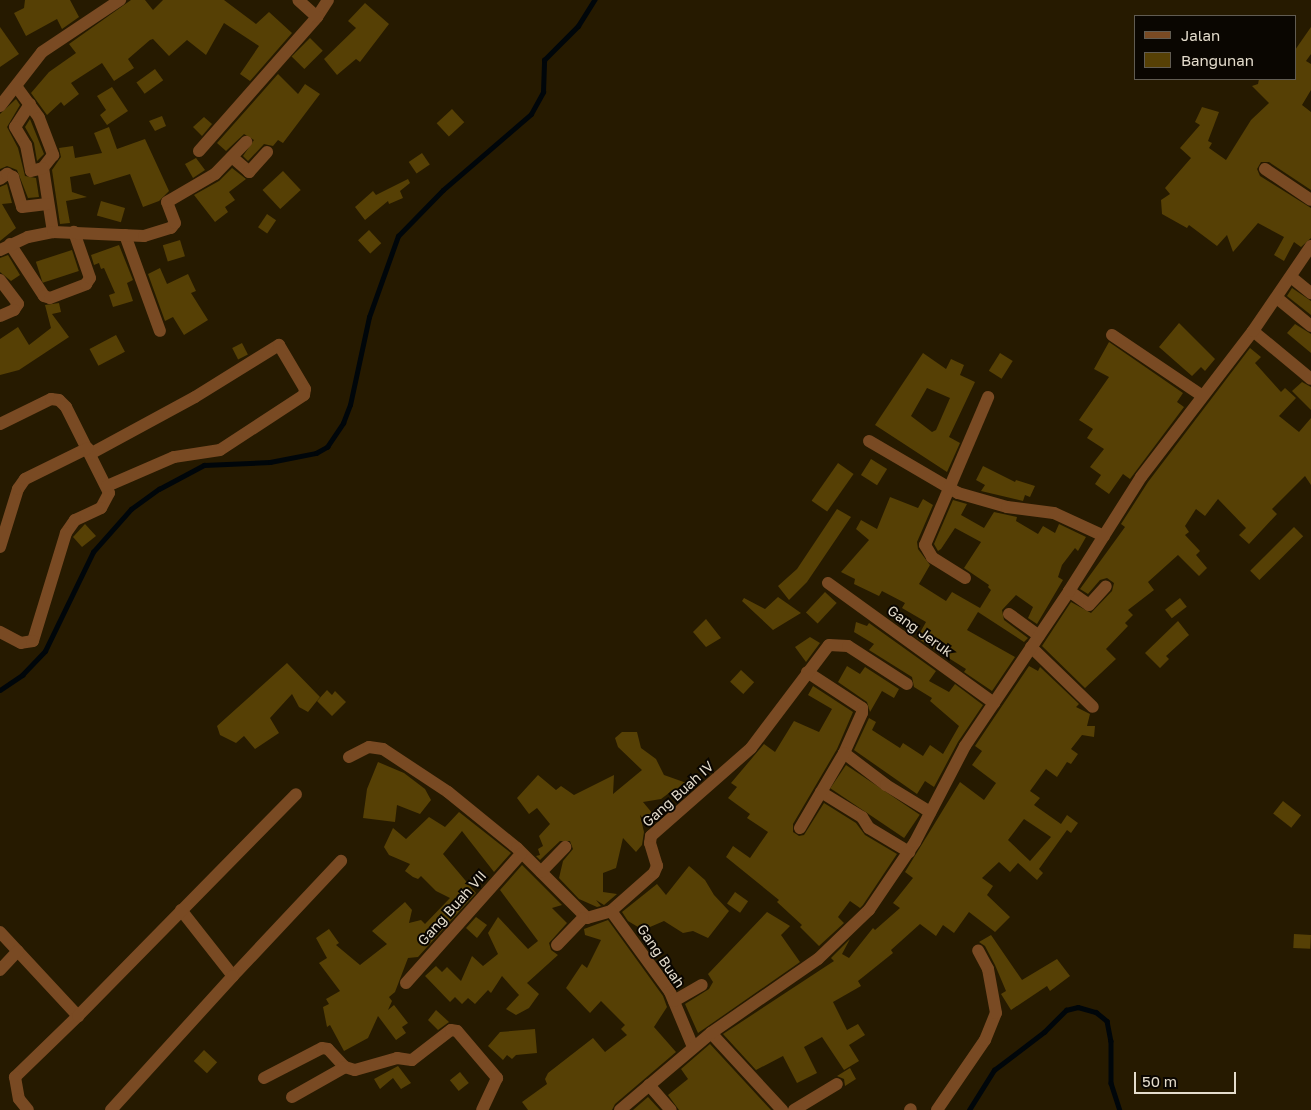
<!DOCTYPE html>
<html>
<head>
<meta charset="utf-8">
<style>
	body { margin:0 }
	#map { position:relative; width:1311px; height:1110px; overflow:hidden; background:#261a00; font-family:"Golos Text",sans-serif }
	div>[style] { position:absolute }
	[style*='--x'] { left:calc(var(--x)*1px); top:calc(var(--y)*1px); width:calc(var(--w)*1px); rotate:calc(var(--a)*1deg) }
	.stream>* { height:4.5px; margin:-2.25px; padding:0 2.25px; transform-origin:2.25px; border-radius:2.25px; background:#00060a }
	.building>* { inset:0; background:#564005; transform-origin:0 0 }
	.minor>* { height:12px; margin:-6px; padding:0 6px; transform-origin:6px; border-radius:6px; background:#794a23 }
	span { translate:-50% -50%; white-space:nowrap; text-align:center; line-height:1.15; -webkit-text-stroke:4px #0a0601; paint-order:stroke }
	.street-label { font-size:14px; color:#e4dccc }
	.legend { position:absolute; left:1134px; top:15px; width:162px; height:65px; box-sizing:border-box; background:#0a0601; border:1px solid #615c52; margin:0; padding:6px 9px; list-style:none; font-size:15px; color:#e4dccc }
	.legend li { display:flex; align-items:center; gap:10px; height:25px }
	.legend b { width:25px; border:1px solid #615c52 }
	.scale { position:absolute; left:1134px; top:1072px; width:102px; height:22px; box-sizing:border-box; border:2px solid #e4dccc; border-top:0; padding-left:6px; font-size:15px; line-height:18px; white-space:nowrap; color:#e4dccc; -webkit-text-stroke:4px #0a0601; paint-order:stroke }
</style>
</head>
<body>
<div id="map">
	<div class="stream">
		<div style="--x:0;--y:690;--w:27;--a:-34"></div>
		<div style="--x:22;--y:675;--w:33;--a:-46"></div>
		<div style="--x:45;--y:651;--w:110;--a:-64.1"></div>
		<div style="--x:93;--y:552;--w:57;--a:-48.5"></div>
		<div style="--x:131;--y:509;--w:34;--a:-36"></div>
		<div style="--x:159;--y:489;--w:51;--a:-28.1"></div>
		<div style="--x:204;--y:465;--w:66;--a:-2.6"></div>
		<div style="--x:270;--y:462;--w:47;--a:-11.1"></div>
		<div style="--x:316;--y:453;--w:13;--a:-29"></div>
		<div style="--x:327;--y:447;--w:29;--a:-56"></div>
		<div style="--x:343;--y:423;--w:19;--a:-69"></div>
		<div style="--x:350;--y:405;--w:90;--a:-77.8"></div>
		<div style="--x:369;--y:317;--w:86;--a:-70.3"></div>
		<div style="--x:398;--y:236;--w:64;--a:-45.6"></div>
		<div style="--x:443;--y:190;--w:116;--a:-40.8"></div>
		<div style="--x:531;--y:114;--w:25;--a:-61"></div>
		<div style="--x:543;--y:92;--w:32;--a:-88"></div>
		<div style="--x:544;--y:60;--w:48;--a:-45"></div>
		<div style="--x:578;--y:26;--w:31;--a:-58"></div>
		<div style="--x:969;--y:1110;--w:47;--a:-58"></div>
		<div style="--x:994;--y:1070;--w:63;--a:-37.2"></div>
		<div style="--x:1044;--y:1032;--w:31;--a:-45"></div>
		<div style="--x:1066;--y:1010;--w:12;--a:-14"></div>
		<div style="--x:1078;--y:1007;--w:19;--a:16"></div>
		<div style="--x:1096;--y:1012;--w:14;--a:39"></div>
		<div style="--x:1107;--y:1021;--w:20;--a:79"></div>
		<div style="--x:1111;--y:1041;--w:42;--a:90"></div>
		<div style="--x:1111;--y:1083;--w:28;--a:72"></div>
	</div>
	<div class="building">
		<div style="clip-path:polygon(25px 0,70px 0,79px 17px,62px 29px,57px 19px,26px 36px,14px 13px,24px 8px)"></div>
		<div style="clip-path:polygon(131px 0,145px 0,153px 10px,163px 0,224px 0,256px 24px,269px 12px,292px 33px,250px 81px,240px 74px,259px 46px,224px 23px,206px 55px,187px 40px,169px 56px,153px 39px,150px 40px,128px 59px,134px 68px,114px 81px,102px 63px,71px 83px,79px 94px,64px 106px,61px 102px,47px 115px,31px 93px,49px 72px,76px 53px,69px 44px)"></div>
		<div style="clip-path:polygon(365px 3px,389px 24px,360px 62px,356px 59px,337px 75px,324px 59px,356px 28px,348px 21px)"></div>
		<div style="clip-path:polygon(0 27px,19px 54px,0 67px)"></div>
		<div style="clip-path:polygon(1311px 27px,1311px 54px,1306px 61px,1311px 64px,1311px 90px,1302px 105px,1311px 112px,1311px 190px,1269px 162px,1261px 162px,1257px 169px,1260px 176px,1311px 208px,1311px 238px,1301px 247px,1294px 242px,1284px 261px,1274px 255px,1284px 237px,1258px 223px,1233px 252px,1227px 235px,1217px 246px,1189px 225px,1187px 228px,1162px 214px,1161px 200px,1170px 194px,1165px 188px,1191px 158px,1180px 148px,1200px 125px,1195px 122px,1202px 107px,1219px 112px,1208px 141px,1212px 143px,1209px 148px,1226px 160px,1251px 120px,1269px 103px,1252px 86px,1258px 84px,1259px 79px,1295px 79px,1295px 50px)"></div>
		<div style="left:310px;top:38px;width:18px;height:26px;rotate:45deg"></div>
		<div style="left:155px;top:69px;width:14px;height:23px;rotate:54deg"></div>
		<div style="clip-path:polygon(278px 74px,298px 94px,305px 84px,320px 94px,283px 143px,278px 140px,273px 146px,264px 144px,248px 161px,243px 156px,254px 140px,244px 134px,226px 151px,217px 143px)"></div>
		<div style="clip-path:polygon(112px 87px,128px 111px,107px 125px,100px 115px,106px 110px,97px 96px)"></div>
		<div style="clip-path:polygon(16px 99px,20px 105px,7px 127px,18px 148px,25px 176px,36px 178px,39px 197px,28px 198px,17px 170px,7px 166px,0 169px,0 114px)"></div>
		<div style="left:452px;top:109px;width:18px;height:21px;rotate:47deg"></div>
		<div style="clip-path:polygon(162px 116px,166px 126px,155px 131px,149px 121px)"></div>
		<div style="clip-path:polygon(204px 117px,212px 124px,202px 136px,193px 127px)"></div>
		<div style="clip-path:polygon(30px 119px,44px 154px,37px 161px,34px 143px,25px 127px)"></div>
		<div style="clip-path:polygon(109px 127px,117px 149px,145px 139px,169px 191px,159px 201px,143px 207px,130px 174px,94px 185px,90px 173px,70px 177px,72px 192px,87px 197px,66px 201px,70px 223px,60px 224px,52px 170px,61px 157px,59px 148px,73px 146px,75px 158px,102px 153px,94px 133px)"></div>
		<div style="left:422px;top:153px;width:14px;height:16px;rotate:56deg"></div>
		<div style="clip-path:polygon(196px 158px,205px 170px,193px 178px,185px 164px)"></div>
		<div style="clip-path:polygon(232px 168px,246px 179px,229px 192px,235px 200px,225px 207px,228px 212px,215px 222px,194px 195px,219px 181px)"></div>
		<div style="left:283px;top:171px;width:26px;height:28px;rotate:47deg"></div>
		<div style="clip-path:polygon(408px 179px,410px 183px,400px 191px,403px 198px,389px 204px,388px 201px,365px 220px,355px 207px,373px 191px,376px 195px)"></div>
		<div style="clip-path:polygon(7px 184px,12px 203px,2px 204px,16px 228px,0 241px,0 187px)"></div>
		<div style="left:101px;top:201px;width:25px;height:15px;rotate:16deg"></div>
		<div style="left:267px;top:214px;width:11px;height:16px;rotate:34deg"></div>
		<div style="left:369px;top:230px;width:18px;height:15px;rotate:47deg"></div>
		<div style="left:180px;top:240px;width:17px;height:18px;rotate:73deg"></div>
		<div style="clip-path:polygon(119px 245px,133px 280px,127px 283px,133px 301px,113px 307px,109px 295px,115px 293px,104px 268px,101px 269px,99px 263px,94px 265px,91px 255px)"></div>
		<div style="left:72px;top:250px;width:22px;height:38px;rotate:72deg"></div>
		<div style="clip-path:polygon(8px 255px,20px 275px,11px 281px,0 272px,0 258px)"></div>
		<div style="clip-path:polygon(160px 268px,167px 284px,188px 274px,196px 291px,191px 293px,208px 320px,184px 335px,173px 317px,165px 321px,148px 274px)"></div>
		<div style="clip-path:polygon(1292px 288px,1311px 301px,1311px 315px,1287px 296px)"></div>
		<div style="clip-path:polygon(59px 303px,61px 312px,52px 314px,69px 337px,19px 370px,0 375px,0 339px,18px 327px,29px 345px,51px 328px,45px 305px)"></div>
		<div style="clip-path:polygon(1179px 323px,1215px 359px,1205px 371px,1201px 367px,1192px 376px,1159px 347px)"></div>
		<div style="clip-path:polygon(1295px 324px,1311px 334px,1311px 353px,1287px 333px)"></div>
		<div style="left:116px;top:335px;width:19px;height:30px;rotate:62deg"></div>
		<div style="clip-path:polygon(1109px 342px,1183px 393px,1177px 402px,1184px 407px,1130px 479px,1123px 474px,1109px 494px,1095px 484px,1101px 475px,1090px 467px,1104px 449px,1087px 438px,1093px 429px,1079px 420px,1109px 377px,1094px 369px)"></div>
		<div style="left:242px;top:343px;width:13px;height:11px;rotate:63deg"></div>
		<div style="clip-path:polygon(1250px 348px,1261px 357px,1255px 363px,1281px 392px,1285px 388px,1296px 398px,1279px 416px,1299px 432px,1311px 418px,1311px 485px,1305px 476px,1272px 509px,1277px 514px,1249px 544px,1239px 535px,1246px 528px,1218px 499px,1205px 516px,1196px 509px,1185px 526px,1189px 532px,1185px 535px,1200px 551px,1196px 555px,1207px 568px,1199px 576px,1178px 555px,1148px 582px,1154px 590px,1128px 610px,1133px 615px,1125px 623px,1128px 626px,1106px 649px,1116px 659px,1085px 688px,1042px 646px,1071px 602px,1091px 613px,1112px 591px,1114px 583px,1107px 578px,1100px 580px,1088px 594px,1080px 589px,1125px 527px,1121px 524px,1148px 482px)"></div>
		<div style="clip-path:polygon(evenodd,923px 353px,946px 369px,951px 359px,964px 365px,960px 375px,975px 382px,949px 437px,960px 443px,947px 472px,875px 425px,923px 353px,927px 388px,950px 398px,936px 430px,932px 432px,911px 416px,927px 388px)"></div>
		<div style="left:1000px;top:353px;width:15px;height:21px;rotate:32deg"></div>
		<div style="clip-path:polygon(1302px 382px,1311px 387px,1311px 410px,1292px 391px)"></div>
		<div style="left:871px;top:459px;width:19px;height:19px;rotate:32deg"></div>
		<div style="left:838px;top:463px;width:19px;height:46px;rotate:35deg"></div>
		<div style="clip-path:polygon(983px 466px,1015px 482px,1016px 480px,1035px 486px,1030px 497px,1025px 495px,1023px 501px,981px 491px,985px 485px,976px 480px)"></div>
		<div style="clip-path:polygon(890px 497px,918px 508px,923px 499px,933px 505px,917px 542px,918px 549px,930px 565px,919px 584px,946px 601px,952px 592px,980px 608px,991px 590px,988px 587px,989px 585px,964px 568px,981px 542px,955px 528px,941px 549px,938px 551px,934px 544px,953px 500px,967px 504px,961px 515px,984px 528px,994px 512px,1017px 517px,1016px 521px,1038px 534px,1043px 526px,1055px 533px,1059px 524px,1086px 537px,1078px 551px,1075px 548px,1062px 565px,1058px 577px,1063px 580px,1037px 624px,1028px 618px,1033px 607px,1016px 595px,1002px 610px,1004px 620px,1028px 638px,1024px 642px,978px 612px,967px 630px,1015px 657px,992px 691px,964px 672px,966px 669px,917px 638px,926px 622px,902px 608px,905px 603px,882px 591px,879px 596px,854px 584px,855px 579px,841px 572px,869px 540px,856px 529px,861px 520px,877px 529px)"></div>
		<div style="clip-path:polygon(837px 509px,851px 517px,807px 582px,789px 600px,778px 586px,797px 569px)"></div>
		<div style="clip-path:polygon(85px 524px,96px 536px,82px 547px,73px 537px)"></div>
		<div style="left:1294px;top:527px;width:13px;height:62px;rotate:45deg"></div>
		<div style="left:825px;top:592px;width:16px;height:28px;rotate:43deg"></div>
		<div style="clip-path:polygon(778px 597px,801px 613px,773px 630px,742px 601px,744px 598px,765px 609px)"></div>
		<div style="left:1180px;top:598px;width:11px;height:19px;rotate:52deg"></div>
		<div style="clip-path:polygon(706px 619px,721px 638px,706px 647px,693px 632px)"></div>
		<div style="clip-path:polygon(1178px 621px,1189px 635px,1166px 656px,1169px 659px,1160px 668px,1145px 653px)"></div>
		<div style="clip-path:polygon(856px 622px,867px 626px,869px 623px,936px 671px,929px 681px,949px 692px,955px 684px,983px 705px,958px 742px,934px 787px,925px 781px,917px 794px,854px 750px,869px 718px,876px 722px,872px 730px,900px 748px,903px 743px,923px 756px,930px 745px,943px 754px,959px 726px,930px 701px,932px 698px,914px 687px,912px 677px,869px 650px,874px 644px,854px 632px)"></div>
		<div style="clip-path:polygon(810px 637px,820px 643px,806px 662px,795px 647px)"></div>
		<div style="clip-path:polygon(287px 663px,320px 697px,308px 712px,299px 707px,292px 694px,270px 718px,279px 733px,255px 749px,244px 736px,236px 743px,220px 735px,217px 726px)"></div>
		<div style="clip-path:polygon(847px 666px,860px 674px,865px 667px,899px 689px,894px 698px,882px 691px,870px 712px,867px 702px,838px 682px)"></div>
		<div style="clip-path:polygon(evenodd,1029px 666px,1038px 671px,1040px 667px,1079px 704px,1076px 707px,1090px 714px,1087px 726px,1095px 726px,1094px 737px,1082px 735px,1071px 749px,1078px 754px,1071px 764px,1067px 762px,1057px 777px,1046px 769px,1030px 791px,1040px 798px,1034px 805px,1061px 824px,1067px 815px,1078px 823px,1071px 833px,1067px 830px,1039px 869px,1043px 873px,1037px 880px,1018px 863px,1010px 872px,999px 862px,982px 878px,993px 886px,987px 895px,1010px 917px,995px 932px,969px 912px,954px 933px,943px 925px,936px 936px,920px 924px,891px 950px,893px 953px,858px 981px,861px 986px,833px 1002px,847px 1030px,858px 1024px,865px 1035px,849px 1045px,859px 1061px,844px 1070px,822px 1037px,804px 1047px,817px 1073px,797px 1083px,783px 1056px,756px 1070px,723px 1034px,834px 961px,831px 958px,850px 939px,842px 954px,849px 958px,873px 928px,875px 930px,900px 908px,893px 903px,913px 878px,905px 872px,960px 782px,984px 800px,996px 783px,972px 765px,982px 751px,975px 746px,1029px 666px,1024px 819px,1051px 837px,1030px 861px,1008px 840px,1024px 819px)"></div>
		<div style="left:741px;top:670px;width:18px;height:16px;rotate:43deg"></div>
		<div style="clip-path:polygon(813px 686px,853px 712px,837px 749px,793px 824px,793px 832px,799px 836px,804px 835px,824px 803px,856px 823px,865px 835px,897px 854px,863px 905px,860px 908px,850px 901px,838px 917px,844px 923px,819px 946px,800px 927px,802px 925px,777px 902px,779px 900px,726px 857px,733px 846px,750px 858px,768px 832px,747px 818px,750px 814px,728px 798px,737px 787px,731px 783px,764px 744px,775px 752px,794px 721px,819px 732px,832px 709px,808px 695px)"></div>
		<div style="clip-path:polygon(327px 690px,332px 695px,335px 691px,346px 702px,332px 716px,317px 701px)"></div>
		<div style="clip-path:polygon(622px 732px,637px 732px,641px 748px,656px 759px,664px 775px,695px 786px,681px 799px,673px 790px,661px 799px,643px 802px,653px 814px,649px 826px,640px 815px,644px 832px,642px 845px,636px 852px,623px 838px,616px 868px,603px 873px,603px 892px,617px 894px,604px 905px,596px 900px,601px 906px,597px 907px,579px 899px,559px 878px,563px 861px,573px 849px,570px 841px,560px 841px,540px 860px,536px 856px,540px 855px,538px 849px,543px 846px,539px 836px,550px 824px,537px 808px,529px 814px,517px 798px,538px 775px,556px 790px,561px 786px,574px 795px,614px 775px,613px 794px,642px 770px,618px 747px,615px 738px)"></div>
		<div style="clip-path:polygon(378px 762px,404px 773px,425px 789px,431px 800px,420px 814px,397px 805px,395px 822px,363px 818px,367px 789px)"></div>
		<div style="left:846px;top:765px;width:89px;height:28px;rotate:34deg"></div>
		<div style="left:1283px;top:801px;width:23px;height:16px;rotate:38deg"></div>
		<div style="clip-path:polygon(459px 812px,511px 853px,494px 872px,462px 831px,443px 854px,476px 893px,418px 957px,408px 958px,395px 992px,389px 997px,392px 1001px,388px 1010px,394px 1005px,408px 1023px,402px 1027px,406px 1033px,396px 1040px,378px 1016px,368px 1038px,344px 1051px,330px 1025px,327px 1027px,323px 1007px,329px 1004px,326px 999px,340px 991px,319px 963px,327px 958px,316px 938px,329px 929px,339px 943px,336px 945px,360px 965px,387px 944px,372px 931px,405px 902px,412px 910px,409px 923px,421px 920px,425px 924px,450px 898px,436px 891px,421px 876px,418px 879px,413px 877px,405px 871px,410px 864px,389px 855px,384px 847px,393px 828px,406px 839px,429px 817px,445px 827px)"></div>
		<div style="clip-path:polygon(522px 865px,562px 905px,552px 908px,567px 923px,549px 943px,551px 950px,558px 955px,527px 983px,539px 994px,529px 1008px,516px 1015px,506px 1009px,519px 995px,502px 976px,491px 993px,488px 990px,475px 1004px,468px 998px,462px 1004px,455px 997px,450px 1002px,425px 976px,436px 966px,442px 972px,447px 967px,461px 981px,472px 956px,483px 966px,498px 954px,488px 933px,498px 917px,528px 949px,538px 941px,500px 890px)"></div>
		<div style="clip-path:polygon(689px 866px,705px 880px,714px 895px,729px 911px,708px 938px,693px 931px,683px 933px,664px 921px,643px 930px,628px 921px,622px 912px,657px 884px,666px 895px)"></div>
		<div style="left:735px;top:892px;width:16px;height:14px;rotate:35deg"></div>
		<div style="clip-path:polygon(767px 912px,790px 926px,781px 935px,800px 962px,698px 1033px,685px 1004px,709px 989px,713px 982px,708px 974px)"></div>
		<div style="clip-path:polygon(476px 917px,487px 925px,477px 938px,466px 928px)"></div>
		<div style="clip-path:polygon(608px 920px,663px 996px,667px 1007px,654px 1027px,676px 1052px,615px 1104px,612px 1110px,528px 1110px,522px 1102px,547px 1084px,545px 1079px,548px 1073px,593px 1038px,605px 1052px,627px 1035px,621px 1029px,625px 1025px,601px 1001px,590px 1013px,566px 988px,582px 964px,587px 968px,601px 940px,585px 935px,584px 929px)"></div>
		<div style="left:1294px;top:934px;width:17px;height:14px;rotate:3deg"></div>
		<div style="clip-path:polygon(991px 935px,1022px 980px,1057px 959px,1070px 976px,1050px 991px,1047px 986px,1011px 1010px,1001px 994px,1006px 991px,995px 965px,985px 946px,979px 942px)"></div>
		<div style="clip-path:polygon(436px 1010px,449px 1022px,438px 1030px,428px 1020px)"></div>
		<div style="clip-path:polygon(535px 1029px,537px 1053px,516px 1055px,512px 1059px,507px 1055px,503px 1060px,488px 1046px,500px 1032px)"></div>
		<div style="clip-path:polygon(710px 1044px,771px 1110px,679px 1110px,668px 1095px,688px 1079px,681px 1069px)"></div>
		<div style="left:204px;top:1050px;width:18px;height:15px;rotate:43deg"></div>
		<div style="clip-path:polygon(398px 1066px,411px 1083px,401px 1089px,393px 1078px,380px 1089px,374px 1079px)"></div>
		<div style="clip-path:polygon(850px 1068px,856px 1079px,845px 1086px,844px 1079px,837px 1076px)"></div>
		<div style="left:460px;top:1072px;width:14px;height:13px;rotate:51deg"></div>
		<div style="clip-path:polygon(648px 1097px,660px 1110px,633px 1110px)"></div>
	</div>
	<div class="minor">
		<div style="--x:317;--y:17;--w:20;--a:-57"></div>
		<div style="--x:16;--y:86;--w:39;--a:54"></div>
		<div style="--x:39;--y:118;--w:40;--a:69"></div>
		<div style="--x:53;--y:155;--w:16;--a:128"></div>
		<div style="--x:43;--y:168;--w:65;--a:81.1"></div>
		<div style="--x:30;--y:104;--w:27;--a:123"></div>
		<div style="--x:15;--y:127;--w:21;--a:59"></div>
		<div style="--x:26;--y:145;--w:26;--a:79"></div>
		<div style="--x:31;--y:171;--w:12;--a:-14"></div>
		<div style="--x:0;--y:106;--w:68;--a:-52.1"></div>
		<div style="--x:42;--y:52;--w:94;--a:-33.7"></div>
		<div style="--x:199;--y:151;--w:179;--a:-48.6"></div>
		<div style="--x:317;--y:17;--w:25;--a:-138"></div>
		<div style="--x:232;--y:157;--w:23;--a:41"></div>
		<div style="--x:249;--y:172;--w:27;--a:-48"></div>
		<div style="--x:1265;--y:169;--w:55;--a:34"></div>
		<div style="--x:0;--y:179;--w:9;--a:-36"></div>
		<div style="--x:7;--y:174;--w:7;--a:27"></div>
		<div style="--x:13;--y:177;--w:31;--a:73"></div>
		<div style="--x:22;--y:207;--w:25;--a:-7"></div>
		<div style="--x:125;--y:235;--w:102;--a:70"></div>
		<div style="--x:10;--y:244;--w:62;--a:56.8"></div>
		<div style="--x:44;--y:296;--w:6;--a:18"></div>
		<div style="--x:50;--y:298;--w:39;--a:-21"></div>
		<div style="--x:86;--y:284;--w:7;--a:-56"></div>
		<div style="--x:90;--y:278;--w:49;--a:-109.2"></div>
		<div style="--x:0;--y:250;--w:31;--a:-25"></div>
		<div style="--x:28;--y:237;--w:25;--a:-11"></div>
		<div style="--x:53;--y:232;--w:91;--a:2.5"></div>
		<div style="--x:144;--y:236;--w:28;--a:-17"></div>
		<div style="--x:171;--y:228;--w:6;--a:-51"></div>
		<div style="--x:175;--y:223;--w:22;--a:-111"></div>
		<div style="--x:167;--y:202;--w:56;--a:-30.3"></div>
		<div style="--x:215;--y:174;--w:45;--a:-45.9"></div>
		<div style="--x:1291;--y:277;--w:26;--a:39"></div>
		<div style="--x:0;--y:280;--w:30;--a:53"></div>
		<div style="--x:18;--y:304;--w:7;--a:124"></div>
		<div style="--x:14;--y:310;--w:15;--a:157"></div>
		<div style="--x:1277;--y:298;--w:44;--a:39.5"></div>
		<div style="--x:1253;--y:331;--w:75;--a:39.6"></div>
		<div style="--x:1112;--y:335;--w:107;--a:34"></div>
		<div style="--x:0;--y:424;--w:57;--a:-26.1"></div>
		<div style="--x:51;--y:399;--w:8;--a:7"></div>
		<div style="--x:59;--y:400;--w:10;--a:45"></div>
		<div style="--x:66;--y:407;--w:96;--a:63.4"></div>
		<div style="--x:109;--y:493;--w:17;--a:118"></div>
		<div style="--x:101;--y:508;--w:29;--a:155"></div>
		<div style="--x:75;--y:520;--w:16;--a:125"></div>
		<div style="--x:66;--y:533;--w:113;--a:107"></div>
		<div style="--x:33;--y:641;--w:12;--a:171"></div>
		<div style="--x:21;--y:643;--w:24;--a:-152"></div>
		<div style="--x:869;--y:441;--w:103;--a:30.3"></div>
		<div style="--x:958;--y:493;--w:51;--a:15.9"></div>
		<div style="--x:1007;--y:507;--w:47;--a:7.3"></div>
		<div style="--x:1054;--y:513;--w:55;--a:24.7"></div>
		<div style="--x:90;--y:454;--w:119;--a:-28.5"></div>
		<div style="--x:195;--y:397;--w:99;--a:-31.8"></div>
		<div style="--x:279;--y:345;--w:51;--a:59.4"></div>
		<div style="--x:305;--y:389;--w:6;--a:99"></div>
		<div style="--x:304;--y:395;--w:100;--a:146.8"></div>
		<div style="--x:220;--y:450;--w:47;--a:171.3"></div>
		<div style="--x:174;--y:457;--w:73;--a:156.6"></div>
		<div style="--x:0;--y:547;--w:61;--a:-72.8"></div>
		<div style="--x:18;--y:489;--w:12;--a:-55"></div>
		<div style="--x:25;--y:479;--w:70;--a:-26.2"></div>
		<div style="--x:965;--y:578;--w:39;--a:-148"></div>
		<div style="--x:932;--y:557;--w:14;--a:-120"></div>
		<div style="--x:925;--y:545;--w:161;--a:-66.9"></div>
		<div style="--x:828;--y:583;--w:205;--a:35.9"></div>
		<div style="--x:1069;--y:591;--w:24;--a:35"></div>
		<div style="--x:1089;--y:605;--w:25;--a:-48"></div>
		<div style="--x:1009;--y:614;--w:37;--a:36"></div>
		<div style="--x:1031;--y:647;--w:86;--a:44.1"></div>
		<div style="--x:807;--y:672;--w:66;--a:33.2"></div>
		<div style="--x:862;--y:708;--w:5;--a:90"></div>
		<div style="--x:862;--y:713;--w:44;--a:114.2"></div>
		<div style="--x:844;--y:753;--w:53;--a:37.3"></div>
		<div style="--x:886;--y:785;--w:52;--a:31.5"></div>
		<div style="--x:349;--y:757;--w:22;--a:-27"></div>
		<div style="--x:369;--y:747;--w:14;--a:8"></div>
		<div style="--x:383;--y:749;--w:78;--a:33.5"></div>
		<div style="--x:448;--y:792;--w:89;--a:39.1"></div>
		<div style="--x:517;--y:848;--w:99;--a:45"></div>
		<div style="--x:587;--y:918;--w:25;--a:-16"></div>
		<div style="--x:611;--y:911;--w:57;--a:-41.5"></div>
		<div style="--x:654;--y:873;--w:8;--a:-67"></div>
		<div style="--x:657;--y:866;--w:24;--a:-107"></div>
		<div style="--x:650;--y:843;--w:7;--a:-82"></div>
		<div style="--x:651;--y:836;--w:133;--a:-41.3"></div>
		<div style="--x:751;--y:748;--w:129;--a:-52.9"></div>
		<div style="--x:829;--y:645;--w:19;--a:3"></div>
		<div style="--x:848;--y:646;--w:70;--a:32.8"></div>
		<div style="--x:821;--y:792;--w:48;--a:31.4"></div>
		<div style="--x:862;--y:817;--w:13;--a:58"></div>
		<div style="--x:869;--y:828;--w:47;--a:31"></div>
		<div style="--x:800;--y:828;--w:87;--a:-59.6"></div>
		<div style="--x:541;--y:872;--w:35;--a:-46"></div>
		<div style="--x:181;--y:910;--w:84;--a:51.8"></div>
		<div style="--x:233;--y:976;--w:158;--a:-46.8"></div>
		<div style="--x:611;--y:911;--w:100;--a:53.9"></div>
		<div style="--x:670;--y:992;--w:60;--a:67.3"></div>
		<div style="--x:0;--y:932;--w:115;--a:47.1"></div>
		<div style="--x:78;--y:1016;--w:88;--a:135.9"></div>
		<div style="--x:15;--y:1077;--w:22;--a:80"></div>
		<div style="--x:19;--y:1099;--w:14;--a:51"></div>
		<div style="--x:557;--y:945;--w:37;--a:-46"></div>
		<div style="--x:0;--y:970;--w:26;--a:-47"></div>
		<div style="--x:406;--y:983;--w:173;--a:-48.3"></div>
		<div style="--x:674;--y:1001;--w:32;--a:-30"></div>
		<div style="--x:78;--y:1016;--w:311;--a:-45.5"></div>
		<div style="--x:711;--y:1033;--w:105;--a:47.3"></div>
		<div style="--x:264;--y:1078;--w:65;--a:-27.3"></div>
		<div style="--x:322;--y:1048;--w:6;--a:9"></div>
		<div style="--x:328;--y:1049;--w:25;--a:47"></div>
		<div style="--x:345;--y:1067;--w:10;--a:17"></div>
		<div style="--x:355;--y:1070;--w:44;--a:-15.9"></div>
		<div style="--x:397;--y:1058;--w:15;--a:8"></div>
		<div style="--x:412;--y:1060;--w:49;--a:-37.6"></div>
		<div style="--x:451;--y:1030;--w:6;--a:9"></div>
		<div style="--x:457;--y:1031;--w:62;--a:49.6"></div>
		<div style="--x:497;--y:1078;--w:35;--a:115"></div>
		<div style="--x:649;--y:1085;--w:33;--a:49"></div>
		<div style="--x:292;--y:1097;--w:61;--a:-29.5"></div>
		<div style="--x:111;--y:1110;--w:181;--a:-47.7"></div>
		<div style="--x:620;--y:1110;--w:119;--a:-40.2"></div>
		<div style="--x:711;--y:1033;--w:130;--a:-34.7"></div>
		<div style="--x:818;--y:959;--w:71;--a:-43.9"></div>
		<div style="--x:869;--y:910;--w:82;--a:-55.9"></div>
		<div style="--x:915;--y:842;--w:108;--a:-62.5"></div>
		<div style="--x:965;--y:746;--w:187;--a:-56.1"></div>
		<div style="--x:1069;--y:591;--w:135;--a:-57.7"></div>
		<div style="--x:1141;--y:477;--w:184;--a:-52.5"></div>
		<div style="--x:1253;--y:331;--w:103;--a:-55.7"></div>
		<div style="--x:794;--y:1110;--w:50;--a:-31.2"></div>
		<div style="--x:910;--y:1110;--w:1;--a:-45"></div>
		<div style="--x:937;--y:1110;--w:85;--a:-55.6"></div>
		<div style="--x:985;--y:1040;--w:29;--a:-68"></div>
		<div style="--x:996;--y:1013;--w:45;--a:-100.3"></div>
		<div style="--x:988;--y:969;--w:21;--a:-118"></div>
	</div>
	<div class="street-label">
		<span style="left:920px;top:631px;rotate:36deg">Gang Jeruk</span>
		<span style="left:678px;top:794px;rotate:-42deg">Gang Buah IV</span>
		<span style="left:452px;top:908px;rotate:-48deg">Gang Buah VII</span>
		<span style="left:661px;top:956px;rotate:56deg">Gang Buah</span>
	</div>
	<ul class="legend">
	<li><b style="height:6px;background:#794a23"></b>Jalan</li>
	<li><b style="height:14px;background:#564005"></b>Bangunan</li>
	</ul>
	<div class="scale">50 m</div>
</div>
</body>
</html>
